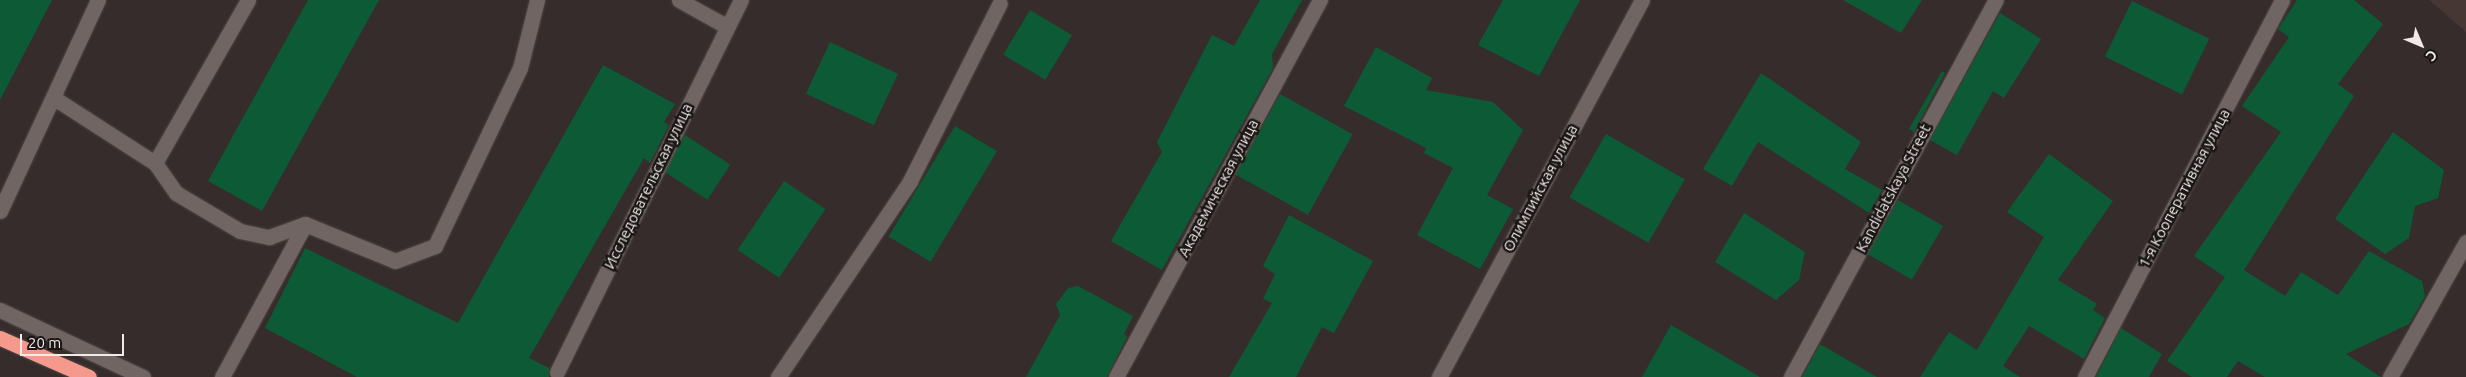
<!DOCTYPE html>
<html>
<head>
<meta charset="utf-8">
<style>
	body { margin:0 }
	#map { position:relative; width:2466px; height:377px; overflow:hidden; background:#362c2b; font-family:Ubuntu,sans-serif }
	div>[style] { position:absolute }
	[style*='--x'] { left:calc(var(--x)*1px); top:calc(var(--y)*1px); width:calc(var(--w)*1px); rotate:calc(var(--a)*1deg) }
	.built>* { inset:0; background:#463634 }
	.building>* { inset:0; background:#0c5b36; transform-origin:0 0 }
	.roads { filter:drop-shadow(0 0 1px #504846) drop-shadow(0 0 1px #504846) }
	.minor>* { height:15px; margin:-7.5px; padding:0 7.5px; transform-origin:7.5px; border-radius:7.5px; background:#706563 }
	.highway>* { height:15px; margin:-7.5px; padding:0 7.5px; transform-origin:7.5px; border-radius:7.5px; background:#f4998b }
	span { translate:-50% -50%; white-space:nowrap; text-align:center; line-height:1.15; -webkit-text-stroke:5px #1a1615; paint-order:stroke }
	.street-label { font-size:15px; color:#f1eae9 }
	.north { position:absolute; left:2396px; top:20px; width:50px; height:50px; -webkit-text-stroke:4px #1a1615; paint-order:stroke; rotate:135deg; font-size:14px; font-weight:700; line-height:20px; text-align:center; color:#f1eae9 }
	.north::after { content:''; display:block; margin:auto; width:18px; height:22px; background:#f1eae9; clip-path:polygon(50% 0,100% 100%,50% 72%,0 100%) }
	.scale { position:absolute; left:20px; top:334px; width:104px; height:22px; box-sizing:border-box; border:2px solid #f1eae9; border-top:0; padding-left:6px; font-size:15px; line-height:18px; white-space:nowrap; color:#f1eae9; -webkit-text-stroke:4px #1a1615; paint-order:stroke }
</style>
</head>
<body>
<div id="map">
	<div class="built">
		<div style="clip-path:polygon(2429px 0,2466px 0,2466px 32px)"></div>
	</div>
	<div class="building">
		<div style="clip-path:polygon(0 0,52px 0,0 100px)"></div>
		<div style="clip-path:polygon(308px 0,379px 0,262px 211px,208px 181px)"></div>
		<div style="clip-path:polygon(1260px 0,1302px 0,1272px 54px,1273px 68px,1162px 270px,1111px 241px,1162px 152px,1157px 142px,1212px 35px,1234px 46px)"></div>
		<div style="clip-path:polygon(1503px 0,1580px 0,1539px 76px,1478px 45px)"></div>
		<div style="clip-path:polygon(1843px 0,1922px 0,1901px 33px)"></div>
		<div style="clip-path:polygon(2297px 0,2354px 0,2383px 24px,2338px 84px,2354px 96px,2244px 270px,2285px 296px,2301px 272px,2338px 295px,2369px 251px,2422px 281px,2425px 296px,2409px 324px,2346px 354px,2381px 377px,2265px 377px,2238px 361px,2227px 377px,2192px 377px,2167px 361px,2225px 277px,2194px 256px,2281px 132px,2242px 106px,2289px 37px,2278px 29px)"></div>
		<div style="left:2132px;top:1px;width:86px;height:62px;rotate:26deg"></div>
		<div style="left:1030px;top:10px;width:49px;height:52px;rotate:31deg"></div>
		<div style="clip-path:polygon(2000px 13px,2041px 39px,2004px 98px,1993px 91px,1957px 155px,1930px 140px)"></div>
		<div style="left:830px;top:42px;width:75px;height:57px;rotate:25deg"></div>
		<div style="clip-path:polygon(1376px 47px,1432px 78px,1426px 90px,1493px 102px,1523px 130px,1487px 195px,1513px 209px,1480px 269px,1417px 235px,1453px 168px,1424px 153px,1426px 148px,1344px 106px)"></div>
		<div style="clip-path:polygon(603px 65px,675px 104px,664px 122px,669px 125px,650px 163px,644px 158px,529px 358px,549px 368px,549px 377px,357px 377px,265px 328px,305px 248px,458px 323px)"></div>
		<div style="clip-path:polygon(1942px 71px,1945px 73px,1914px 132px,1909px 129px)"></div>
		<div style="clip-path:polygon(1761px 73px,1861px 142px,1845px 169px,1882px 190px,1869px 213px,1758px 142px,1732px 186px,1703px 169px)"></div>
		<div style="left:1280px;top:94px;width:83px;height:92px;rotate:29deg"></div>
		<div style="left:955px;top:126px;width:49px;height:129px;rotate:31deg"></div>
		<div style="clip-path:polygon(2393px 132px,2444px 170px,2438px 198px,2415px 206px,2409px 238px,2385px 254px,2335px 219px)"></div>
		<div style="left:1606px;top:134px;width:91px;height:73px;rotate:30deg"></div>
		<div style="left:685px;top:135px;width:54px;height:42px;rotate:33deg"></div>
		<div style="clip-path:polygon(2049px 154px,2113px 201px,2058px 280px,2097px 304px,2093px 310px,2105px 318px,2084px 359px,2029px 326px,2003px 366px,2020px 377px,1920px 377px,1949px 332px,1977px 350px,2044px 237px,2007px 212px)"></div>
		<div style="left:784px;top:181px;width:50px;height:83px;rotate:34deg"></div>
		<div style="left:1898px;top:200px;width:52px;height:62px;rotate:30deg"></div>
		<div style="clip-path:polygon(1744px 213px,1805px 252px,1799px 280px,1776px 300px,1715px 262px)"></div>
		<div style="clip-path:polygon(1289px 215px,1373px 261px,1334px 333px,1322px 327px,1296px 377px,1229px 377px,1272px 303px,1263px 299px,1275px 274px,1263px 266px)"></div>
		<div style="clip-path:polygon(1078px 286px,1133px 316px,1124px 334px,1127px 337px,1107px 377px,1026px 377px,1060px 315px,1056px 304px,1068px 288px)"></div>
		<div style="clip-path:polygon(1671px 325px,1760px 377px,1642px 377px)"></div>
		<div style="clip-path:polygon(2121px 328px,2162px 354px,2149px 377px,2096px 377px)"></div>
		<div style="clip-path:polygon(1820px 344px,1877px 377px,1802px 377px)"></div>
	</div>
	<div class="roads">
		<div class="minor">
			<div style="--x:679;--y:0;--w:54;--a:29"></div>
			<div style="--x:54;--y:98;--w:120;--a:32.8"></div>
			<div style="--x:155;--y:163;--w:188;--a:-60.3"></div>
			<div style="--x:155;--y:163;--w:37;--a:55"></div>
			<div style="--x:176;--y:193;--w:74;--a:30.7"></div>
			<div style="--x:240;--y:231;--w:30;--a:12"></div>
			<div style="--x:269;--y:237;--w:38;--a:-20"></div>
			<div style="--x:0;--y:211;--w:233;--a:-65.1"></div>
			<div style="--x:0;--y:310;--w:158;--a:25.1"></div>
			<div style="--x:557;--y:372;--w:415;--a:-63.7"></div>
			<div style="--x:222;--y:377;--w:174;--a:-61.5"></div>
			<div style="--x:305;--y:224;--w:97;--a:22.3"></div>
			<div style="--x:395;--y:261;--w:43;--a:-20.6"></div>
			<div style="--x:435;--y:246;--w:197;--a:-64.5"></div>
			<div style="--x:520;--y:68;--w:70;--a:-76"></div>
			<div style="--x:778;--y:377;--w:236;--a:-56"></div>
			<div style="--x:910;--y:181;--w:199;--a:-63.2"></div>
			<div style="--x:1116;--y:377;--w:429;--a:-61.6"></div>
			<div style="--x:1439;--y:377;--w:428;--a:-61.7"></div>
			<div style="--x:1791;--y:377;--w:429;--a:-61.5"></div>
			<div style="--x:2085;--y:377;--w:425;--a:-62.4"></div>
			<div style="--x:2390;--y:377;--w:155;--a:-60.6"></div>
		</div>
		<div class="highway">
			<div style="--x:0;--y:338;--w:97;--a:23.7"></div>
		</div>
	</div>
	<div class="street-label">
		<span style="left:648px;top:186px;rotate:-64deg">Исследовательская улица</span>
		<span style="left:1218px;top:188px;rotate:-62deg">Академическая улица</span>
		<span style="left:1540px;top:188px;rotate:-62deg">Олимпийская улица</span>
		<span style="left:1893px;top:188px;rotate:-62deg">Kandidatskaya Street</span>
		<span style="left:2184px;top:188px;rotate:-62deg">1-я Кооперативная улица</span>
	</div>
	<div class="north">С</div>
	<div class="scale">20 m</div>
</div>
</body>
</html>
